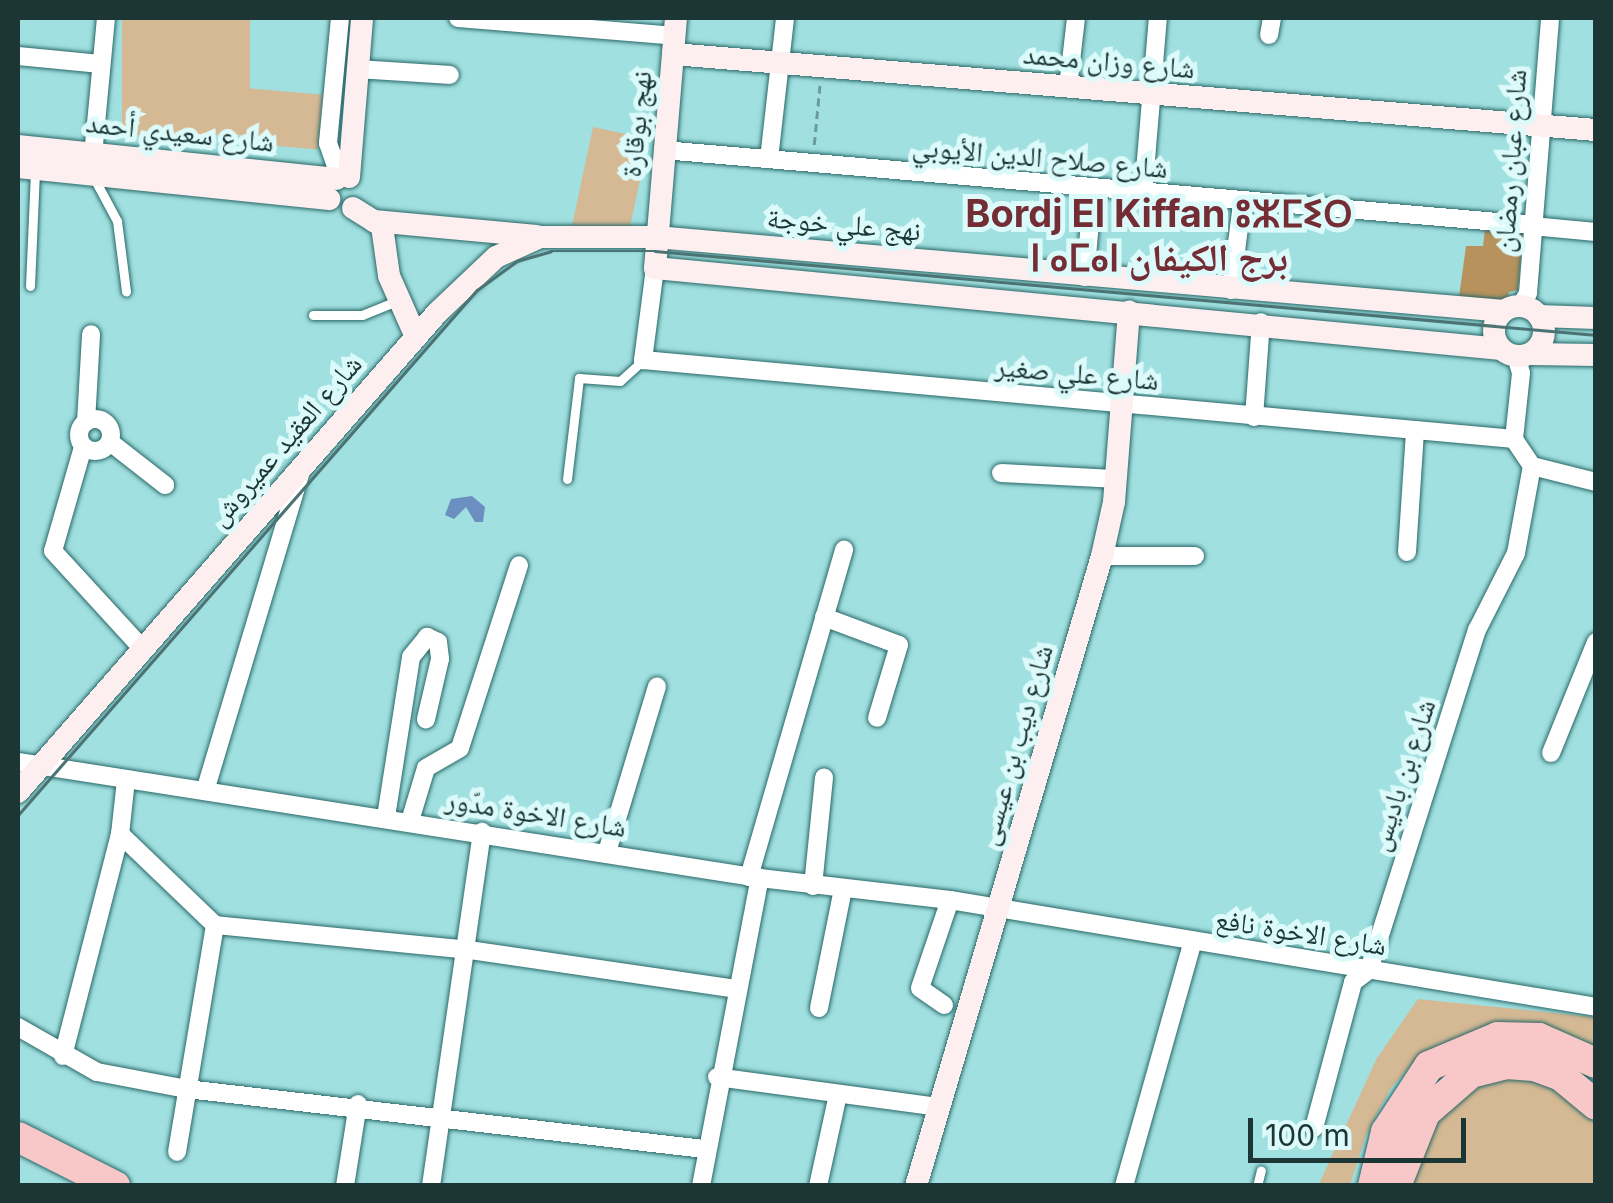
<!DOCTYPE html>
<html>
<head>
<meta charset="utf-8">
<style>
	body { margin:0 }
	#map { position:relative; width:1613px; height:1203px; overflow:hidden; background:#a1e0e0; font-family:Inter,"Noto Naskh Arabic","Noto Sans Tifinagh",sans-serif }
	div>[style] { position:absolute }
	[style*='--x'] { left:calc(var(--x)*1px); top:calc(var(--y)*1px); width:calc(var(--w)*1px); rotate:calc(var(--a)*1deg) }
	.green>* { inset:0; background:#d4b994; transform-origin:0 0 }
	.forest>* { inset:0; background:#b7925c }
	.water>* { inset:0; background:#6b8fc0 }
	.path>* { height:2.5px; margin-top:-1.25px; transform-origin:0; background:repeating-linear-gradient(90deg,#6b9b9b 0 8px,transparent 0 13px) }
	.roads { filter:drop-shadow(0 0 2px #2a6868) drop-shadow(0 0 2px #2a6868) }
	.lane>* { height:9px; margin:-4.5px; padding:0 4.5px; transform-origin:4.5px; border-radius:4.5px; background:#fff }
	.street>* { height:18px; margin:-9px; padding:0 9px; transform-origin:9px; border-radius:9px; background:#fff }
	.street>.ring { margin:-9px; padding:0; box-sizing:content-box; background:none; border:18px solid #fff; border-radius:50% }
	.secondary>* { height:22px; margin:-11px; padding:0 11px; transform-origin:11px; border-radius:11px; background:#fdeeef }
	.secondary>.ring { margin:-11px; padding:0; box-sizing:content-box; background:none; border:22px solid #fdeeef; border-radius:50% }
	.highway>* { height:30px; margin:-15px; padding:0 15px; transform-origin:15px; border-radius:15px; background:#f8c8c9 }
	.tram>* { height:2.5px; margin:-1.25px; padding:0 1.25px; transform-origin:1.25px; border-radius:1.25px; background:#4c7373 }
	span { translate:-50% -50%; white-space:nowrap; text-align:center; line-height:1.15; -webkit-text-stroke:10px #dcfafa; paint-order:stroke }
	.street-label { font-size:28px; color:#1c3535 }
	.district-label { font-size:38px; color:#742d35; font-weight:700 }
	.frame { position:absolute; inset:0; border:20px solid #1c3535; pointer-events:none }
	.scale { position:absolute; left:1248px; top:1118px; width:218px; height:45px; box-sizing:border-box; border:5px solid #1c3535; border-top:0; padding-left:12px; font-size:30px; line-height:35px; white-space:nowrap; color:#1c3535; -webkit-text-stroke:8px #dcfafa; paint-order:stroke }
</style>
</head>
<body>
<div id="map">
	<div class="green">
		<div style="left:122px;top:18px;width:128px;height:117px"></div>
		<div style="left:246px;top:88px;width:77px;height:55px;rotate:5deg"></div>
		<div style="left:593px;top:127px;width:57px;height:100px;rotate:12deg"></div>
		<div style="clip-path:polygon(1418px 999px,1594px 1017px,1595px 1051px,1478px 1033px,1446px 1042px,1415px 1061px,1391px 1088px,1366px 1135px,1350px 1185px,1318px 1186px,1377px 1058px)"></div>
		<div style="clip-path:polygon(1496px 1076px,1543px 1079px,1595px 1118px,1595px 1185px,1406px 1186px,1444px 1102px)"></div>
	</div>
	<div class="forest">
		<div style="clip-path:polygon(1485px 229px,1523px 232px,1518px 290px,1509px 292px,1506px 303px,1459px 297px,1466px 246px,1483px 246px)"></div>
	</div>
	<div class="water">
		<div style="clip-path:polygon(472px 496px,485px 507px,483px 522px,475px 522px,466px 507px,454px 519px,445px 515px,451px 499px)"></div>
	</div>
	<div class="path">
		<div style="--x:814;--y:145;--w:62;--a:-84.5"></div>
	</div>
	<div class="roads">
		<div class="lane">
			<div style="--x:95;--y:180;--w:47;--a:61.8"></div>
			<div style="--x:117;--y:221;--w:71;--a:82.7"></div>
			<div style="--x:30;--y:286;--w:115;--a:-87.5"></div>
			<div style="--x:313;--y:315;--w:49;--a:0"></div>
			<div style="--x:362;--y:315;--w:38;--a:-22"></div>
			<div style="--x:567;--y:479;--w:102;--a:-83.2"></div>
			<div style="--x:579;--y:378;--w:41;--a:4.2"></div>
			<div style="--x:620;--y:381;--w:31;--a:-42"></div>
			<div style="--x:1257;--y:1186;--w:16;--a:-76"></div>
		</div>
		<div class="street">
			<div style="--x:340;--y:18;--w:126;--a:95.5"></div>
			<div style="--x:328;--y:143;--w:36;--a:71"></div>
			<div style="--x:458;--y:18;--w:218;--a:4.7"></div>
			<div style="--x:1269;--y:35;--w:17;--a:-80"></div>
			<div style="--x:18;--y:56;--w:83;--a:5.5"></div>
			<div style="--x:358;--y:69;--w:92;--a:3.7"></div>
			<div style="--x:1068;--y:87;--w:69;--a:-83.4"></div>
			<div style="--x:663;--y:150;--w:872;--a:4.93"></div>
			<div style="--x:769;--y:159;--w:142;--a:-83.5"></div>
			<div style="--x:92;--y:166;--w:149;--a:-84.6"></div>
			<div style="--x:1143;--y:195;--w:178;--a:-85.2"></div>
			<div style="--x:1532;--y:226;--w:64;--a:5.4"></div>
			<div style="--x:655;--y:268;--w:93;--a:97.4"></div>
			<div style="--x:643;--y:360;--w:875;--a:5.18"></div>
			<div style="--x:1514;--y:439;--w:66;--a:-83.9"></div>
			<div style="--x:1521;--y:373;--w:18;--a:-106"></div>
			<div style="--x:1085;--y:277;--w:86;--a:-84.7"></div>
			<div style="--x:1231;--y:290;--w:87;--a:-82.7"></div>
			<div style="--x:1520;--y:307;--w:16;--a:-60"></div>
			<div style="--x:1528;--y:293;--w:276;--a:-85.4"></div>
			<div style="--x:1254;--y:417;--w:95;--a:-85.8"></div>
			<div class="ring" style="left:79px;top:419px;width:14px;height:14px"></div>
			<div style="--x:86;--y:422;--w:88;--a:-86.7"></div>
			<div style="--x:110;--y:442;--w:70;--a:38"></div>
			<div style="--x:83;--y:447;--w:108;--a:106.1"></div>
			<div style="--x:53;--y:551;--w:132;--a:47.5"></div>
			<div style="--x:1532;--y:466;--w:66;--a:14"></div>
			<div style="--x:1001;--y:473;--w:113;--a:3"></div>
			<div style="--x:1407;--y:552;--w:122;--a:-86.2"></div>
			<div style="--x:1102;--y:556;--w:93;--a:0"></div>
			<div style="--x:824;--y:617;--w:80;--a:20.5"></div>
			<div style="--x:899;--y:645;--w:76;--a:106.8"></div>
			<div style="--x:1551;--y:753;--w:120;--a:-67.9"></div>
			<div style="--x:18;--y:762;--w:751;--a:8.89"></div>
			<div style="--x:760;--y:878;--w:191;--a:6.6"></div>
			<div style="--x:950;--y:900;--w:655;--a:9.4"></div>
			<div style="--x:126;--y:780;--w:54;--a:96.3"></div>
			<div style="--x:120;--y:834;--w:132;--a:43.8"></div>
			<div style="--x:215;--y:925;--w:230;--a:99.5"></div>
			<div style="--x:205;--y:791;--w:334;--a:-73.3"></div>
			<div style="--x:386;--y:817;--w:162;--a:-81.1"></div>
			<div style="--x:411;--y:657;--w:26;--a:-51"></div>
			<div style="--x:427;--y:637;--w:12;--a:24"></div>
			<div style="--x:438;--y:642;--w:17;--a:83"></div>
			<div style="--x:440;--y:659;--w:62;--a:103.1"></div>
			<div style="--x:410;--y:821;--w:55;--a:-73.2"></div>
			<div style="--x:426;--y:768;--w:39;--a:-30"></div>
			<div style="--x:460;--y:748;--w:192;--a:-72.1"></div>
			<div style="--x:607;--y:852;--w:173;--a:-73.2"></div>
			<div style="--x:749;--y:877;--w:341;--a:-73.8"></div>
			<div style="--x:813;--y:886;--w:109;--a:-84.2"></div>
			<div style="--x:215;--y:925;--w:255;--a:5.6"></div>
			<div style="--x:469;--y:950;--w:271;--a:8.3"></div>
			<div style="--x:944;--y:1005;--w:29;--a:-145"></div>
			<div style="--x:920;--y:988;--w:93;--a:-71.2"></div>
			<div style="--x:819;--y:1008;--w:121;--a:-78.6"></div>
			<div style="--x:18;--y:1027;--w:91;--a:29.7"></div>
			<div style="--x:97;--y:1072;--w:92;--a:10.7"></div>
			<div style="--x:187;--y:1089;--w:520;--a:6.62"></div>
			<div style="--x:63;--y:1056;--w:229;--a:-75.6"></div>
			<div style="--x:717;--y:1077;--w:223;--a:7.7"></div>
			<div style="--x:1314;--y:1128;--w:151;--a:-75"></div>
			<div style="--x:1353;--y:982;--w:20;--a:-37"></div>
			<div style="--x:1369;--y:970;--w:357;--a:-72.4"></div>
			<div style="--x:1477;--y:630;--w:86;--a:-63.1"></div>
			<div style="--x:1516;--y:553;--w:88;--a:-79.6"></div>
			<div style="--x:1532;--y:466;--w:32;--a:-124"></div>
			<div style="--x:345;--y:1186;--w:83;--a:-81"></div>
			<div style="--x:431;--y:1186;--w:358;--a:-81.8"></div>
			<div style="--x:701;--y:1186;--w:314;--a:-79.2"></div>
			<div style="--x:818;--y:1186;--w:94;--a:-77.7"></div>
			<div style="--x:1124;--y:1186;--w:251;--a:-74.3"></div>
		</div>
		<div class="secondary">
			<div style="--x:676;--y:18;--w:251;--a:94.8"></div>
			<div style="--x:655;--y:268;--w:850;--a:5.47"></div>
			<div style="--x:673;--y:54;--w:926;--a:4.71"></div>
			<div style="--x:18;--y:146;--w:320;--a:5.9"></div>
			<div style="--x:18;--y:167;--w:313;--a:5.9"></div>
			<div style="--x:349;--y:177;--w:160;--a:-85.3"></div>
			<div style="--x:353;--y:208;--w:34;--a:32"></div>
			<div style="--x:382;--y:226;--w:50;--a:82"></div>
			<div style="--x:389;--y:276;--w:67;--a:66.1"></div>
			<div style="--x:374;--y:221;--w:163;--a:5.3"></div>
			<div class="ring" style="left:1494px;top:306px;width:28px;height:28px"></div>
			<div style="--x:1539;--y:316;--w:57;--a:2"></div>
			<div style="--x:1531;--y:354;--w:65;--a:0.9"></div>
			<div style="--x:18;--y:792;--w:636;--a:-48.82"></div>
			<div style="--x:437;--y:313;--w:81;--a:-43.5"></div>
			<div style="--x:496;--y:257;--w:48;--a:-24.4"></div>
			<div style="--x:540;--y:237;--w:116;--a:0"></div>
			<div style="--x:656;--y:237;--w:851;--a:4.99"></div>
			<div style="--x:916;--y:1186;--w:657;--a:-73.55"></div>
			<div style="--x:1102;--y:556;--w:55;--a:-77.5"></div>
			<div style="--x:1114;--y:502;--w:191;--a:-85.5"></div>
		</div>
		<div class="highway">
			<div style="--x:18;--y:1137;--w:109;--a:26.8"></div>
			<div style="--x:1373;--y:1186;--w:56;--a:-76.5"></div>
			<div style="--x:1386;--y:1132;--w:79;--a:-56.9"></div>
			<div style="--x:1429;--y:1066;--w:75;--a:-22.8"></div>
			<div style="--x:1498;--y:1037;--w:41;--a:1.4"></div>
			<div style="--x:1539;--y:1038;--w:62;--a:23.7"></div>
			<div style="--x:1396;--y:1186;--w:79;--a:-68.3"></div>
			<div style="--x:1425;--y:1113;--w:61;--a:-41"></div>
			<div style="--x:1471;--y:1073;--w:36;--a:-14"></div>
			<div style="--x:1506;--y:1064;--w:28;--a:4"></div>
			<div style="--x:1534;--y:1066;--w:29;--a:20"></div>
			<div style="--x:1561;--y:1076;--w:45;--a:39.6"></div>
		</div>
	</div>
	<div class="tram">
		<div style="--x:18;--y:815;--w:697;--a:-48.84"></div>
		<div style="--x:477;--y:290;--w:49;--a:-35.9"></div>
		<div style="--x:517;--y:261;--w:35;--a:-16"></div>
		<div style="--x:551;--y:251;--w:104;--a:0"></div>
		<div style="--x:655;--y:251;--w:945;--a:5.1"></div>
	</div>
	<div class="street-label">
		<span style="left:1109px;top:61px;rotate:5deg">شارع وزان محمد</span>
		<span style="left:636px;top:124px;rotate:-84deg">نهج بوقارة</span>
		<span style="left:180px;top:132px;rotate:6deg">شارع سعيدي أحمد</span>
		<span style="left:1040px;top:157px;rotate:5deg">شارع صلاح الدين الأيوبي</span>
		<span style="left:1510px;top:161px;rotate:-86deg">شارع عبان رمضان</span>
		<span style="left:844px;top:224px;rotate:5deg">نهج علي خوجة</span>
		<span style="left:1077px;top:373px;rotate:5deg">شارع علي صغير</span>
		<span style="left:285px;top:440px;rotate:-49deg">شارع العقيد عميروش</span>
		<span style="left:1015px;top:745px;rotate:-74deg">شارع ديب بن عيسى</span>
		<span style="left:1402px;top:775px;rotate:-72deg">شارع بن باديس</span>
		<span style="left:536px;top:813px;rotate:9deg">شارع الاخوة مدّور</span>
		<span style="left:1301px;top:932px;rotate:9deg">شارع الاخوة نافع</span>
	</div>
	<div class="district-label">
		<span style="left:1159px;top:236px">Bordj El Kiffan ⵓⵣⵎⵉⵔ<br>ⵏ ⴰⵎⴰⵏ برج الكيفان</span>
	</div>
	<div class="frame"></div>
	<div class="scale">100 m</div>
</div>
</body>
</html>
